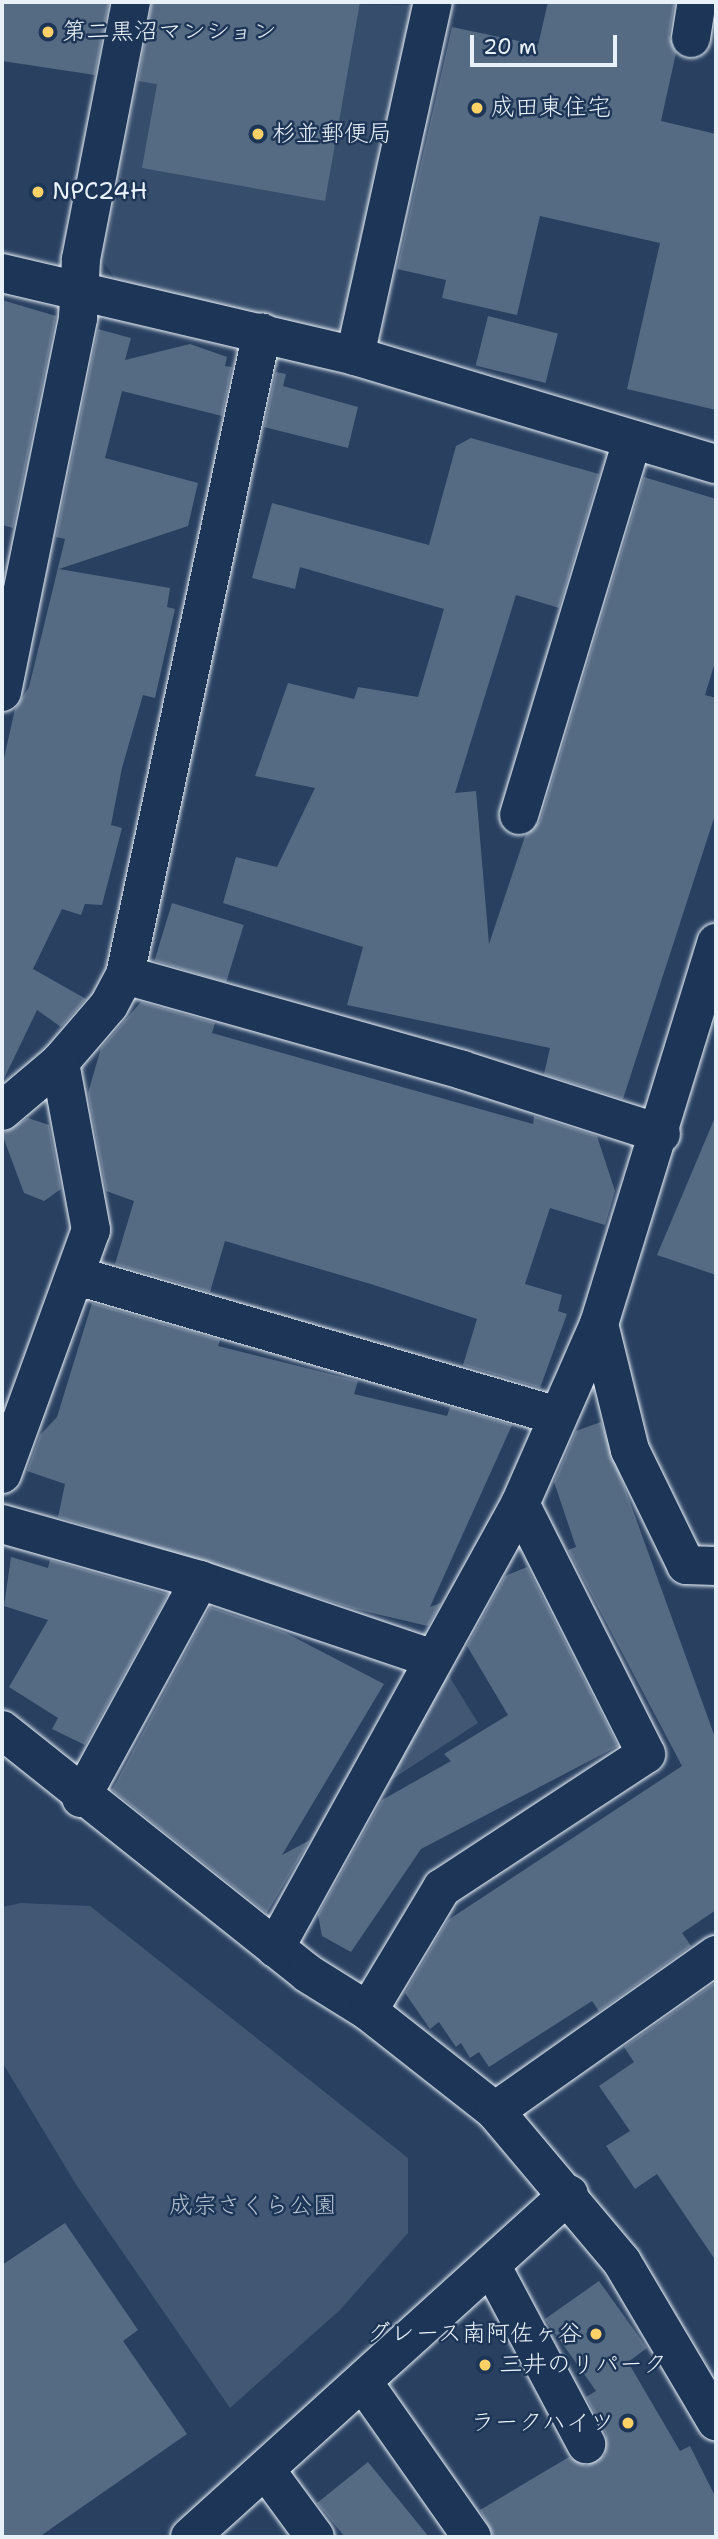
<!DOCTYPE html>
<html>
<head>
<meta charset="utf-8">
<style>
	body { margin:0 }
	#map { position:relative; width:718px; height:2539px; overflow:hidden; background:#294061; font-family:"Shantell Sans","Klee One",sans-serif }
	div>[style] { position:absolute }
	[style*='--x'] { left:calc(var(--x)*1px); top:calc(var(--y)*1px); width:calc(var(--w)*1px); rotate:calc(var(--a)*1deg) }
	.built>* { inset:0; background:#364d6b }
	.green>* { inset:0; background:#415774 }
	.building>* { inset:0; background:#556a83; transform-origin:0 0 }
	.roads { filter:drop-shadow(0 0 2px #e8f1f8) drop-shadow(0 0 2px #e8f1f8) }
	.minor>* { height:38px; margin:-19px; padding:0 19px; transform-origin:19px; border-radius:19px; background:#1d3557 }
	.dots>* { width:19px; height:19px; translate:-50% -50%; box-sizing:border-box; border:4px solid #1d3557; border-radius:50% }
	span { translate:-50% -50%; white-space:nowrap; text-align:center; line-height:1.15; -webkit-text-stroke:5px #1d3557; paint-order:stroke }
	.poi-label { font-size:24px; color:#e8f1f8 }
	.left { translate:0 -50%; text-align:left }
	.right { translate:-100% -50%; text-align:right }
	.park-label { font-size:24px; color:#b6c3d0 }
	.frame { position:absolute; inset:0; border:4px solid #e8f1f8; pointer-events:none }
	.scale { position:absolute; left:470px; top:35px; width:147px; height:32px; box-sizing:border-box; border:4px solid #e8f1f8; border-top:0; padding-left:9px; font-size:21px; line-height:24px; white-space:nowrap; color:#e8f1f8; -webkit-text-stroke:5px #1d3557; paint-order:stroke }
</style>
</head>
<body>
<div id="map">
	<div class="built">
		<div style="clip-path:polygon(152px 2px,417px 5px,348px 323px,333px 333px,116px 280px,104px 263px)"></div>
	</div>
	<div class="green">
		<div style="clip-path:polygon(441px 1663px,478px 1723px,380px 1787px)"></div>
		<div style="clip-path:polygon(21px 1903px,90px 1906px,408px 2158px,408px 2233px,340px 2310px,230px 2408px,77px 2186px,2px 2062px,2px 1907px)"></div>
	</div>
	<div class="building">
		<div style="clip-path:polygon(2px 2px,109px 2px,95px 75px,2px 61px)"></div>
		<div style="clip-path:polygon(152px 2px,360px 2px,325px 201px,142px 168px,157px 84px,138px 81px)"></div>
		<div style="clip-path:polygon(548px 2px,675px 2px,669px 35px,676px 53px,661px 121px,716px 134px,716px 410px,627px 389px,660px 243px,540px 216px,517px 315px,442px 298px,446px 280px,397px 269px,452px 27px,538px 45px)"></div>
		<div style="clip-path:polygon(2px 300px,56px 316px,13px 528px,2px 525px)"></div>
		<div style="left:488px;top:316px;width:72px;height:51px;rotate:14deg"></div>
		<div style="clip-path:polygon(98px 329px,131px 338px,125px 360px,190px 344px,227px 357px,225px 366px,232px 367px,222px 416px,122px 391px,105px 458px,198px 483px,188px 526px,59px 569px,170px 588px,167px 607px,175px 609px,155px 698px,143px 695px,122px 768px,111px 825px,122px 828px,102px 905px,85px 904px,81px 915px,62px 909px,33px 969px,86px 999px,61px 1027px,37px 1010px,2px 1083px,2px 767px,15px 709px,29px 687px,65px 539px,56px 537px)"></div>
		<div style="clip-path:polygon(276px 372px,286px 374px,283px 386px,358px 407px,348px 448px,264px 427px)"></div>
		<div style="clip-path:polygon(471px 438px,599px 474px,559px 608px,516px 595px,455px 793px,476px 791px,489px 944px,525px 836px,540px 821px,644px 477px,716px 499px,716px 659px,705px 695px,716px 698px,716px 812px,623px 1099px,544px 1074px,550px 1048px,347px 1005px,363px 947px,223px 903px,236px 857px,277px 867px,315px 788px,255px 776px,288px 683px,354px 699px,358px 687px,418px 697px,444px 609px,300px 567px,295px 589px,252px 578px,272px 503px,429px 545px,456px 446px)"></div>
		<div style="left:172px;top:903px;width:75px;height:60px;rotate:17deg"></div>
		<div style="clip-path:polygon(141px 1002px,215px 1023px,212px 1033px,533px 1124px,534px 1116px,597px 1136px,615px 1191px,605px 1225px,550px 1208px,525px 1284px,562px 1295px,558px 1311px,567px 1314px,540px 1388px,463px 1365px,477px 1319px,374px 1285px,225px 1241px,210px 1292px,115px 1264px,134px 1201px,106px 1191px,88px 1093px,101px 1048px)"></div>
		<div style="clip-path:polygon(716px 1115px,716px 1275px,657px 1255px)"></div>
		<div style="clip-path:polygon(28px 1118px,49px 1125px,61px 1189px,44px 1201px,24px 1193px,2px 1134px)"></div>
		<div style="clip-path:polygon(92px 1303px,220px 1340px,218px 1346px,358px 1381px,354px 1394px,447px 1416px,450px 1407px,512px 1425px,430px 1607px,441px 1603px,428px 1626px,355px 1609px,58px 1517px,65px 1484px,27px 1471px,40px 1435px,57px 1417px)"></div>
		<div style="clip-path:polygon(601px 1422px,716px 1740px,716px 1910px,682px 1933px,691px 1946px,599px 2011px,592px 2001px,489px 2067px,479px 2052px,470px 2058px,461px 2043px,456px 2047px,439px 2022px,430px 2029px,405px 1993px,448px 1920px,682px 1766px,568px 1550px,576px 1547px,554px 1482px,576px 1431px)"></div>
		<div style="clip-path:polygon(11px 1557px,48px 1568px,50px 1560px,168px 1594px,85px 1745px,52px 1729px,58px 1718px,9px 1687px,48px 1620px,4px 1606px)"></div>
		<div style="clip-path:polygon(527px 1567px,618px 1746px,421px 1849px,351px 1952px,322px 1936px,318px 1915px,382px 1800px,451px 1761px,444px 1754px,508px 1715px,467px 1646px,505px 1576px)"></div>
		<div style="clip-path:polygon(210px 1607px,284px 1632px,384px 1684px,282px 1855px,310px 1840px,267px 1913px,112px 1790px)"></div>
		<div style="clip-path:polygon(716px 1982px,716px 2261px,657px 2174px,635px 2189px,606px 2146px,630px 2131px,599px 2086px,634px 2062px,624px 2047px)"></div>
		<div style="clip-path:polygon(65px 2223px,138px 2330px,123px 2341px,187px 2434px,39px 2537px,2px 2537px,2px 2265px)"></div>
		<div style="clip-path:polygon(599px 2281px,647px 2348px,628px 2362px,680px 2451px,690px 2446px,716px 2498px,716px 2537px,494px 2537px,480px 2510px,569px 2457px,586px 2466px,605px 2455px,606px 2434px,586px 2397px,596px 2391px,545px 2319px)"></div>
		<div style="clip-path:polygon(368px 2462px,429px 2537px,345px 2537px,317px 2503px)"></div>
	</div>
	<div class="roads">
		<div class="minor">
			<div style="--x:691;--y:38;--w:36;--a:-81"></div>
			<div style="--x:2;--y:273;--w:363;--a:13.2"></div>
			<div style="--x:355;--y:356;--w:377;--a:16.7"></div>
			<div style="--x:355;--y:356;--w:362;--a:-77.6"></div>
			<div style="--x:2;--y:692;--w:382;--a:-78.5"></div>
			<div style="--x:78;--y:318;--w:59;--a:-87.1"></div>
			<div style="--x:81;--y:259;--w:262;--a:-79"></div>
			<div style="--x:519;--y:815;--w:392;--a:-73.2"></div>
			<div style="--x:125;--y:975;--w:350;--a:15.7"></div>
			<div style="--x:462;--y:1070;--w:209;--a:17.8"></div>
			<div style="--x:2;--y:1111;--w:76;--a:-40.2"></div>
			<div style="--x:60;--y:1062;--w:75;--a:-49.3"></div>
			<div style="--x:109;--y:1005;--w:34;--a:-62"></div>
			<div style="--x:125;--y:975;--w:657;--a:-77.97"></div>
			<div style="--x:77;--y:1276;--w:501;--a:16.23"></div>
			<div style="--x:599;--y:1324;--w:130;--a:76.2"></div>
			<div style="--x:630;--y:1450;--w:128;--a:64"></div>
			<div style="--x:686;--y:1565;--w:30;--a:2"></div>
			<div style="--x:2;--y:1474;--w:260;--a:-70"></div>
			<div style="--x:91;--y:1230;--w:171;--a:-100.5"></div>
			<div style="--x:2;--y:1524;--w:206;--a:15.8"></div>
			<div style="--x:200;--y:1580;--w:246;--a:18.7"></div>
			<div style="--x:2;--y:1730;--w:390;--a:38.5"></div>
			<div style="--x:307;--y:1973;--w:72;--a:31.9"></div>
			<div style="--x:368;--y:2011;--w:162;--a:38.2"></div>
			<div style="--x:495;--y:2111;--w:197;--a:49.9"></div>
			<div style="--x:622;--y:2262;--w:185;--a:59.4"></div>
			<div style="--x:81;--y:1798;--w:248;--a:-61.4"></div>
			<div style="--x:275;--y:1948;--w:507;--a:-61.11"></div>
			<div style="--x:520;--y:1504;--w:197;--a:-66.3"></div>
			<div style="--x:599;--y:1324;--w:399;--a:-72.9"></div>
			<div style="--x:368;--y:2011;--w:144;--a:-59"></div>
			<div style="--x:442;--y:1888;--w:244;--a:-33.3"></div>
			<div style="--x:646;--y:1754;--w:280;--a:-116.7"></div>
			<div style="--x:495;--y:2111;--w:271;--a:-35.2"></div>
			<div style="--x:491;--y:2265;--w:203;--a:62"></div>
			<div style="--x:365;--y:2385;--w:186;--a:54.9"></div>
			<div style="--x:268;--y:2473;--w:79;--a:53.7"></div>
			<div style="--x:190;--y:2537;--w:511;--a:-42.15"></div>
		</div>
	</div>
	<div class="dots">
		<div style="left:48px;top:32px;background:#ffd166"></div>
		<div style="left:477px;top:108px;background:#ffd166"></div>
		<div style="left:258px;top:134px;background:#ffd166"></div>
		<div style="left:38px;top:192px;background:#ffd166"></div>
		<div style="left:596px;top:2334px;background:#ffd166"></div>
		<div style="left:485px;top:2365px;background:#ffd166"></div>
		<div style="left:628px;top:2423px;background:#ffd166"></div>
	</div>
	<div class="poi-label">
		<span class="left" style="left:62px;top:32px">第二黒沼マンション</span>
		<span class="left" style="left:491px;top:108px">成田東住宅</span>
		<span class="left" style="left:272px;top:134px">杉並郵便局</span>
		<span class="left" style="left:52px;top:192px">NPC24H</span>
		<span class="right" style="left:582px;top:2334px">グレース南阿佐ヶ谷</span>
		<span class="left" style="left:499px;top:2365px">三井のリパーク</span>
		<span class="right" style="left:614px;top:2423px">ラークハイツ</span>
	</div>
	<div class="park-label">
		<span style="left:253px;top:2206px">成宗さくら公園</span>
	</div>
	<div class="frame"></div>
	<div class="scale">20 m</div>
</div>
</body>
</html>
